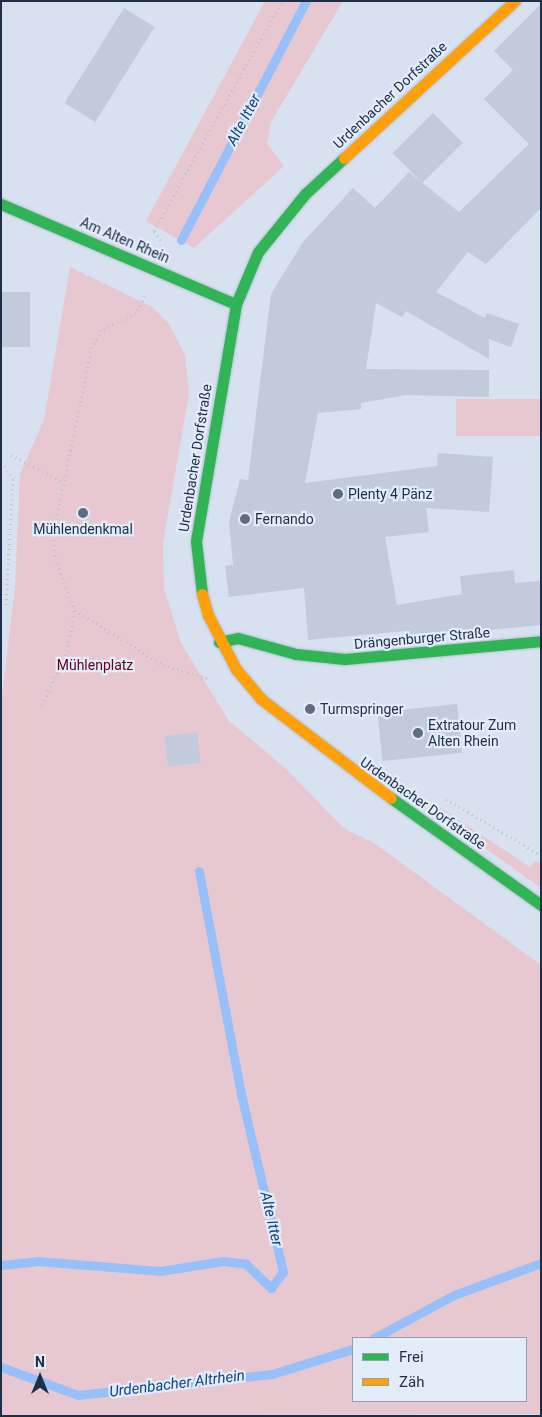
<!DOCTYPE html>
<html>
<head>
<meta charset="utf-8">
<style>
	body { margin:0 }
	#map { position:relative; width:542px; height:1417px; overflow:hidden; background:#d7e1ef; font-family:Roboto,sans-serif }
	div>[style] { position:absolute }
	[style*='--x'] { left:calc(var(--x)*1px); top:calc(var(--y)*1px); width:calc(var(--w)*1px); rotate:calc(var(--a)*1deg) }
	.green>* { inset:0; background:#e8c8d0; transform-origin:0 0 }
	.stream>* { height:9px; margin:-4.5px; padding:0 4.5px; transform-origin:4.5px; border-radius:4.5px; background:#97c0fa }
	.building>* { inset:0; background:#c2cadb; transform-origin:0 0 }
	.path>* { height:3px; margin-top:-1.5px; transform-origin:0; background:repeating-linear-gradient(90deg,#bdc2ca 0 1px,transparent 0 5px) }
	.roads { filter:drop-shadow(0 0 1px #b1bed0) drop-shadow(0 0 1px #b1bed0) }
	.fast>* { height:11px; margin:-5.5px; padding:0 5.5px; transform-origin:5.5px; border-radius:5.5px; background:#30b455 }
	.slow>* { height:11px; margin:-5.5px; padding:0 5.5px; transform-origin:5.5px; border-radius:5.5px; background:#ff9f0a }
	.dots>* { width:14px; height:14px; translate:-50% -50%; box-sizing:border-box; border:2px solid #e3ecf9; border-radius:50% }
	span { translate:-50% -50%; white-space:nowrap; text-align:center; line-height:1.15; -webkit-text-stroke:4.5px #e3ecf9; paint-order:stroke }
	.street-label { font-size:14px; color:#1d2f47 }
	.poi-label { font-size:14px; color:#1d2f47 }
	.left { translate:0 -50%; text-align:left }
	.park-label { font-size:14px; color:#610018 }
	.water-label { font-size:15px; color:#0e4387; font-style:italic }
	.frame { position:absolute; inset:0; border:2px solid #1d2f47; pointer-events:none }
	.legend { position:absolute; left:352px; top:1337px; width:175px; height:65px; box-sizing:border-box; background:#e3ecf9; border:1px solid #94a0b2; margin:0; padding:6px 9px; list-style:none; font-size:15px; color:#1d2f47 }
	.legend li { display:flex; align-items:center; gap:10px; height:25px }
	.legend b { width:25px; border:1px solid #94a0b2 }
	.north { position:absolute; left:15px; top:1352px; width:50px; height:50px; -webkit-text-stroke:4px #e3ecf9; paint-order:stroke; rotate:0deg; font-size:14px; font-weight:700; line-height:20px; text-align:center; color:#1d2f47 }
	.north::after { content:''; display:block; margin:auto; width:18px; height:22px; background:#1d2f47; clip-path:polygon(50% 0,100% 100%,50% 72%,0 100%) }
</style>
</head>
<body>
<div id="map">
	<div class="green">
		<div style="clip-path:polygon(265px 1px,343px 1px,271px 122px,267px 143px,284px 166px,194px 248px,146px 221px)"></div>
		<div style="clip-path:polygon(evenodd,70px 267px,152px 307px,169px 324px,185px 355px,189px 394px,163px 543px,164px 589px,181px 643px,229px 721px,283px 766px,345px 829px,374px 843px,541px 965px,541px 1414px,1px 1416px,1px 705px,15px 587px,20px 474px,44px 420px,70px 267px,353px 1338px,526px 1338px,526px 1401px,353px 1401px,353px 1338px)"></div>
		<div style="left:541px;top:399px;width:37px;height:85px;rotate:90deg"></div>
		<div style="clip-path:polygon(433px 803px,530px 867px,535px 861px,541px 864px,541px 888px,429px 808px)"></div>
	</div>
	<div class="stream">
		<div style="--x:181;--y:240;--w:270;--a:-62.4"></div>
		<div style="--x:1;--y:1265;--w:36;--a:-6"></div>
		<div style="--x:37;--y:1261;--w:123;--a:4.6"></div>
		<div style="--x:160;--y:1271;--w:64;--a:-9"></div>
		<div style="--x:223;--y:1261;--w:23;--a:7"></div>
		<div style="--x:246;--y:1264;--w:35;--a:44"></div>
		<div style="--x:271;--y:1288;--w:20;--a:-53"></div>
		<div style="--x:283;--y:1272;--w:183;--a:-103.3"></div>
		<div style="--x:241;--y:1094;--w:227;--a:-100.7"></div>
		<div style="--x:374;--y:1338;--w:91;--a:-28.3"></div>
		<div style="--x:454;--y:1295;--w:93;--a:-20.2"></div>
		<div style="--x:1;--y:1367;--w:82;--a:20"></div>
		<div style="--x:78;--y:1395;--w:195;--a:-6.2"></div>
		<div style="--x:272;--y:1374;--w:85;--a:-17.2"></div>
	</div>
	<div class="building">
		<div style="clip-path:polygon(541px 4px,541px 208px,486px 264px,468px 252px,436px 292px,485px 318px,487px 313px,519px 324px,511px 347px,489px 339px,489px 359px,406px 311px,402px 317px,376px 303px,366px 369px,489px 370px,489px 397px,406px 395px,361px 403px,361px 409px,318px 413px,305px 483px,437px 466px,438px 453px,493px 457px,489px 512px,426px 508px,429px 532px,385px 537px,397px 605px,462px 594px,460px 576px,514px 570px,515px 583px,541px 581px,541px 625px,407px 638px,406px 631px,308px 640px,304px 588px,229px 597px,225px 566px,233px 565px,229px 522px,240px 479px,248px 480px,271px 294px,303px 242px,353px 188px,375px 208px,409px 172px,459px 212px,529px 144px,484px 99px,513px 70px,494px 51px)"></div>
		<div style="left:124px;top:8px;width:36px;height:112px;rotate:32deg"></div>
		<div style="left:433px;top:113px;width:42px;height:57px;rotate:45deg"></div>
		<div style="left:1px;top:292px;width:29px;height:55px"></div>
		<div style="left:457px;top:704px;width:49px;height:80px;rotate:84deg"></div>
		<div style="left:197px;top:732px;width:31px;height:33px;rotate:83deg"></div>
	</div>
	<div class="path">
		<div style="--x:161;--y:240;--w:11;--a:-128"></div>
		<div style="--x:154;--y:231;--w:263;--a:-60.9"></div>
		<div style="--x:145;--y:296;--w:19;--a:118"></div>
		<div style="--x:136;--y:313;--w:38;--a:153"></div>
		<div style="--x:102;--y:330;--w:20;--a:120"></div>
		<div style="--x:92;--y:347;--w:192;--a:101.7"></div>
		<div style="--x:53;--y:535;--w:24;--a:85"></div>
		<div style="--x:55;--y:559;--w:55;--a:68.6"></div>
		<div style="--x:75;--y:610;--w:104;--a:32"></div>
		<div style="--x:163;--y:665;--w:46;--a:16.5"></div>
		<div style="--x:11;--y:455;--w:59;--a:27.4"></div>
		<div style="--x:4;--y:466;--w:16;--a:55"></div>
		<div style="--x:13;--y:479;--w:127;--a:93.2"></div>
		<div style="--x:42;--y:705;--w:60;--a:-65.2"></div>
		<div style="--x:67;--y:651;--w:42;--a:-79"></div>
		<div style="--x:446;--y:799;--w:110;--a:30.5"></div>
	</div>
	<div class="roads">
		<div class="fast">
			<div style="--x:1;--y:204;--w:255;--a:23.1"></div>
			<div style="--x:202;--y:594;--w:53;--a:-96.5"></div>
			<div style="--x:196;--y:541;--w:240;--a:-80.4"></div>
			<div style="--x:236;--y:304;--w:56;--a:-67.1"></div>
			<div style="--x:258;--y:252;--w:75;--a:-51"></div>
			<div style="--x:305;--y:194;--w:53;--a:-42.7"></div>
			<div style="--x:219;--y:642;--w:19;--a:-12"></div>
			<div style="--x:238;--y:638;--w:60;--a:15.4"></div>
			<div style="--x:296;--y:654;--w:49;--a:5.8"></div>
			<div style="--x:345;--y:659;--w:197;--a:-5.2"></div>
			<div style="--x:391;--y:798;--w:184;--a:35.5"></div>
		</div>
		<div class="slow">
			<div style="--x:344;--y:158;--w:232;--a:-42.6"></div>
			<div style="--x:202;--y:594;--w:22;--a:74"></div>
			<div style="--x:208;--y:615;--w:61;--a:62.6"></div>
			<div style="--x:236;--y:669;--w:39;--a:50"></div>
			<div style="--x:261;--y:699;--w:163;--a:37.3"></div>
		</div>
	</div>
	<div class="dots">
		<div style="left:338px;top:494px;background:#5e6d82"></div>
		<div style="left:83px;top:513px;background:#5e6d82"></div>
		<div style="left:245px;top:519px;background:#5e6d82"></div>
		<div style="left:310px;top:709px;background:#5e6d82"></div>
		<div style="left:418px;top:733px;background:#5e6d82"></div>
	</div>
	<div class="street-label">
		<span style="left:390px;top:95px;rotate:-43deg">Urdenbacher Dorfstraße</span>
		<span style="left:125px;top:240px;rotate:23deg">Am Alten Rhein</span>
		<span style="left:195px;top:458px;rotate:-81deg">Urdenbacher Dorfstraße</span>
		<span style="left:422px;top:638px;rotate:-5deg">Drängenburger Straße</span>
		<span style="left:423px;top:803px;rotate:35deg">Urdenbacher Dorfstraße</span>
	</div>
	<div class="poi-label">
		<span class="left" style="left:348px;top:494px">Plenty 4 Pänz</span>
		<span class="left" style="left:255px;top:519px">Fernando</span>
		<span style="left:83px;top:529px">Mühlendenkmal</span>
		<span class="left" style="left:320px;top:709px">Turmspringer</span>
		<span class="left" style="left:428px;top:733px">Extratour Zum<br>Alten Rhein</span>
	</div>
	<div class="park-label">
		<span style="left:95px;top:665px">Mühlenplatz</span>
	</div>
	<div class="water-label">
		<span style="left:244px;top:120px;rotate:-62deg">Alte Itter</span>
		<span style="left:271px;top:1219px;rotate:77deg">Alte Itter</span>
		<span style="left:177px;top:1384px;rotate:-7deg">Urdenbacher Altrhein</span>
	</div>
	<div class="frame"></div>
	<ul class="legend">
	<li><b style="height:6px;background:#30b455"></b>Frei</li>
	<li><b style="height:6px;background:#ff9f0a"></b>Zäh</li>
	</ul>
	<div class="north">N</div>
</div>
</body>
</html>
